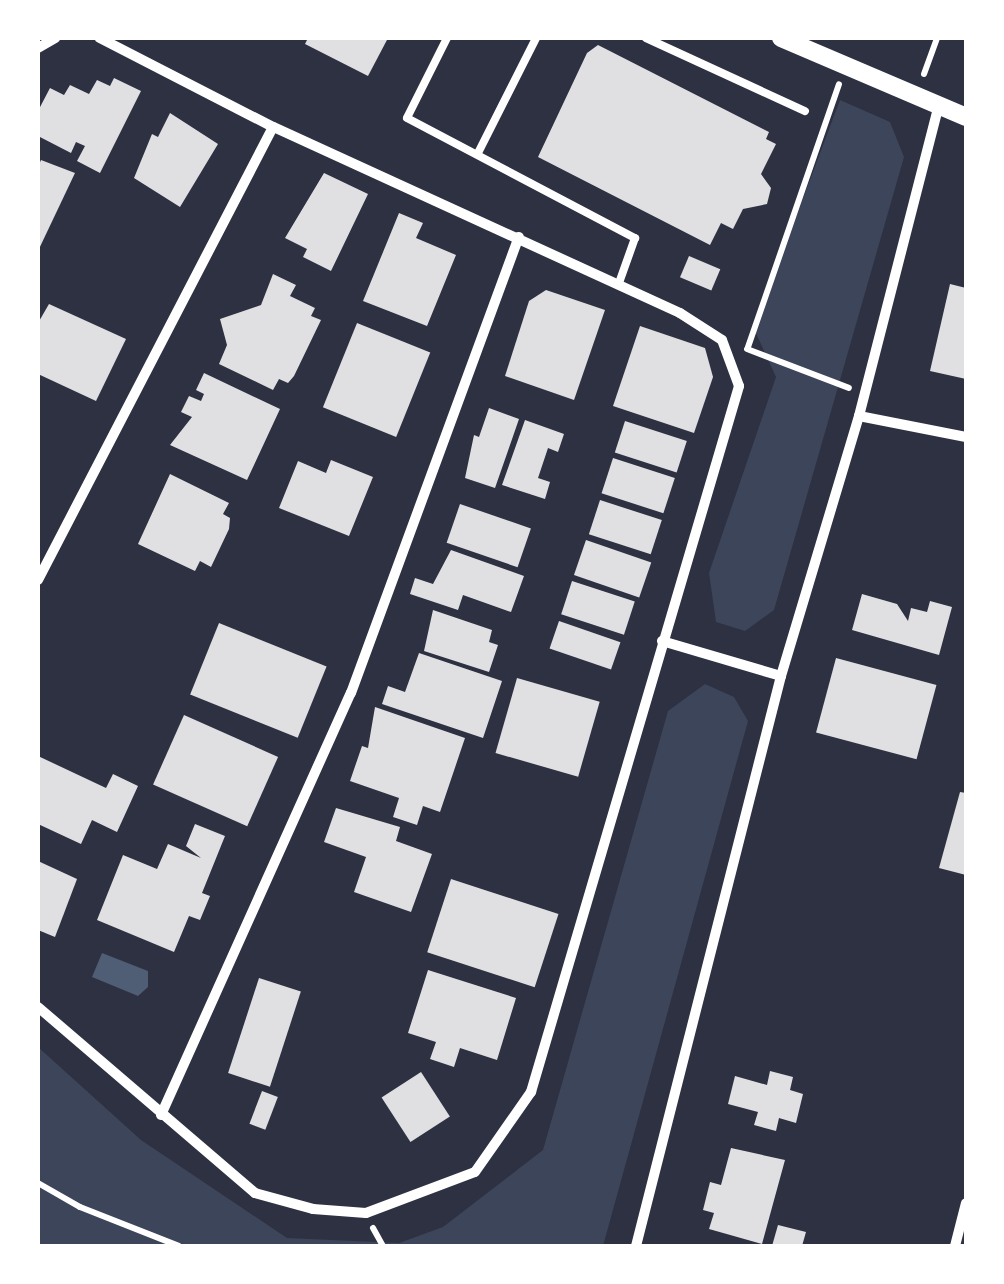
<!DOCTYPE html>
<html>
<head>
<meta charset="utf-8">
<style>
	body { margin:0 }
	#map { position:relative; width:1004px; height:1284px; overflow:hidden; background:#2d3142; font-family:Rubik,sans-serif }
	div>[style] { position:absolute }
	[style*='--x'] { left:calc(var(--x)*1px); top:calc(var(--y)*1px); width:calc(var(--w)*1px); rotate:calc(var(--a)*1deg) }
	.green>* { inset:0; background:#3c4559 }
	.water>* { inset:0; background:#4f5d75 }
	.building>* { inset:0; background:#e0e0e3; transform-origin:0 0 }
	.path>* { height:6px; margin:-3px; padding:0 3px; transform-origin:3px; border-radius:3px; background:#fff }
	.service>* { height:8px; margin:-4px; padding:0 4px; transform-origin:4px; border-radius:4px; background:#fff }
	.minor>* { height:10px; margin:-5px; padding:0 5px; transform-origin:5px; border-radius:5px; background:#fff }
	.tertiary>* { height:18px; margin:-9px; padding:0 9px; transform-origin:9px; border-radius:9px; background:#fff }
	span { translate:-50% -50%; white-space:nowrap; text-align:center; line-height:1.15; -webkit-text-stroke:10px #fff; paint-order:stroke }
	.frame { position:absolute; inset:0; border:40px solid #fff; pointer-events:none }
</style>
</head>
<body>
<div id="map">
	<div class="green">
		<div style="clip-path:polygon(840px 100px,890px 122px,904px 157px,774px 610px,745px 631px,716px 622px,709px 573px,776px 377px,754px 329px)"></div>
		<div style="clip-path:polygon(705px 684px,734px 697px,748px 721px,603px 1246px,38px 1246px,38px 1047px,141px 1140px,287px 1238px,399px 1243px,443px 1227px,543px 1150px,668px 711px)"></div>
	</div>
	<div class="water">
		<div style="clip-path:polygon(102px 953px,148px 971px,148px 987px,138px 996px,92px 977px)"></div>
	</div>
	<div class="building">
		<div style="clip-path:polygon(308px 38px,388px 38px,368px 76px,305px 44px)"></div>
		<div style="clip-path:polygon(598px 45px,769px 132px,766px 139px,776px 144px,761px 174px,771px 188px,767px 204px,743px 209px,733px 229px,721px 223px,710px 245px,538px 157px,587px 53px)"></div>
		<div style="clip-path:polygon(114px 78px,141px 91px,100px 173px,77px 161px,85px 146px,76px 142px,71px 153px,38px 136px,38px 111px,50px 88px,64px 95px,70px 85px,89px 94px,97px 80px,110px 86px)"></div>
		<div style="clip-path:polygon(170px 113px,218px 144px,180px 207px,134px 178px,152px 134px,158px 137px)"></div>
		<div style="clip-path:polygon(41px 160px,75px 173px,38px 251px,38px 167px)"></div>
		<div style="clip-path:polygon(324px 173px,368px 194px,331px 271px,303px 257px,307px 249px,285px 238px)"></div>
		<div style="clip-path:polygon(399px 213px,423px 223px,416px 238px,456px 255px,427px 326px,363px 301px)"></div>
		<div style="left:689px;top:256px;width:34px;height:23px;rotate:23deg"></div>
		<div style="clip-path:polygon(273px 274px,296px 285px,290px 296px,315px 308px,311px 316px,321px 320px,294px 376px,288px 383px,279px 379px,273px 390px,219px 364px,227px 345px,220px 319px,261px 305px)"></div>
		<div style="clip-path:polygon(950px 284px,966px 288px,966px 379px,930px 371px)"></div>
		<div style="clip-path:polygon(546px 290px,605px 310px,574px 400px,505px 376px,529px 301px)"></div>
		<div style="clip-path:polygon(49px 304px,126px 339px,96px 401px,38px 374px,38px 323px)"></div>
		<div style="left:357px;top:323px;width:79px;height:91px;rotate:22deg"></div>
		<div style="clip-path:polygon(640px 326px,705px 348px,713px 377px,694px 433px,613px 406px)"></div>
		<div style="clip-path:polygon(204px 373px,280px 409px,247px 480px,170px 445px,192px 417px,181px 412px,189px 396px,201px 401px,204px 394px,196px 390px)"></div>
		<div style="clip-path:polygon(489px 408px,519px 419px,495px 488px,465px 478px,474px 435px,479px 437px)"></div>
		<div style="clip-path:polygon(525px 420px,564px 434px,558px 452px,548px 448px,538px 478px,550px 482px,545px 499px,502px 485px)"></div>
		<div style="left:625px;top:421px;width:65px;height:33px;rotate:18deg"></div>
		<div style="left:613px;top:458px;width:65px;height:37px;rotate:18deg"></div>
		<div style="clip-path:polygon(331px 460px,373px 477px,349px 536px,279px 508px,298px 461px,326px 473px)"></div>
		<div style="clip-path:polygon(170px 474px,229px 503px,223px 514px,230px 518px,229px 529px,211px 567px,200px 561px,195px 571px,138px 544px)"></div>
		<div style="left:600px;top:500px;width:65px;height:36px;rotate:18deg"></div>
		<div style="left:460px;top:504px;width:75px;height:41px;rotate:19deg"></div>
		<div style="left:586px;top:540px;width:69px;height:37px;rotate:19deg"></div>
		<div style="clip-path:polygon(451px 550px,524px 576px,511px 612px,463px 595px,458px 610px,410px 594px,415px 578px,433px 584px)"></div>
		<div style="left:572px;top:581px;width:66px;height:35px;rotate:18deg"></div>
		<div style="clip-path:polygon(862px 594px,897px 604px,908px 621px,911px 608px,927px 612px,930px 601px,952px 607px,939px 655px,852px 630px)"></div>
		<div style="clip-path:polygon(433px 610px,492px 630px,489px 642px,498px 645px,489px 672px,424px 651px)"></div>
		<div style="left:559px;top:621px;width:65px;height:29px;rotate:19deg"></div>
		<div style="left:219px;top:623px;width:116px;height:77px;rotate:22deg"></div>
		<div style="clip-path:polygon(419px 653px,502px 681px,483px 738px,382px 704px,388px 686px,405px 692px)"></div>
		<div style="left:836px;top:658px;width:104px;height:77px;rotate:15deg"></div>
		<div style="left:517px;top:678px;width:86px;height:78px;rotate:16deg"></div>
		<div style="clip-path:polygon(375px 707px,465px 738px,440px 812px,423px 806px,417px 825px,393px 817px,399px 798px,350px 781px,362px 746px,368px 748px)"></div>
		<div style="left:184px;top:715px;width:103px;height:76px;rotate:24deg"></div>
		<div style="clip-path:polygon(38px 756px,106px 788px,113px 774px,138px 786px,117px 832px,92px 820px,81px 844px,38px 824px)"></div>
		<div style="clip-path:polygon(960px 792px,966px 793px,966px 875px,939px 868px)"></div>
		<div style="clip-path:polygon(336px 808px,400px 827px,396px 841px,432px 854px,411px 912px,354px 892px,366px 857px,324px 842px)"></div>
		<div style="clip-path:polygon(195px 824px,225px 836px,202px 893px,210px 896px,200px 920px,189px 916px,174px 952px,97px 920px,123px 855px,157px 869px,168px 844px,201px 858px,186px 846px)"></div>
		<div style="clip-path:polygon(38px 861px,77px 879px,55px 937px,38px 930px)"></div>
		<div style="left:451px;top:879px;width:113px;height:77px;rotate:18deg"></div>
		<div style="clip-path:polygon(428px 970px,516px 998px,497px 1060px,460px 1048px,454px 1067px,430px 1059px,436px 1042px,408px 1033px)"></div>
		<div style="left:259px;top:978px;width:44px;height:100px;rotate:18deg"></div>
		<div style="clip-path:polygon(770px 1071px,793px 1077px,790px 1090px,803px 1094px,796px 1123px,779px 1118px,776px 1131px,754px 1125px,758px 1112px,728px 1104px,735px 1076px,767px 1085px)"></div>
		<div style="left:421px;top:1072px;width:53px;height:47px;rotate:57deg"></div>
		<div style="left:262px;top:1091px;width:17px;height:35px;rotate:21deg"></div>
		<div style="clip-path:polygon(731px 1148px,785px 1160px,762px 1244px,709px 1229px,714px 1213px,703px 1210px,710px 1182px,721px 1185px)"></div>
		<div style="clip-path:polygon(778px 1225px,806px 1232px,802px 1246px,772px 1246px)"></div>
	</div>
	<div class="path">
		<div style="--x:924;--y:74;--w:38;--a:-70"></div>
		<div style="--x:748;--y:347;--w:278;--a:-70.9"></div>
		<div style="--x:747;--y:349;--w:109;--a:20.9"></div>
		<div style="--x:38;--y:1183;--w:48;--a:29.7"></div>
		<div style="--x:80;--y:1207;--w:106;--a:21.5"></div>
		<div style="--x:373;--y:1228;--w:21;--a:61"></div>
	</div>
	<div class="service">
		<div style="--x:447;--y:38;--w:89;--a:116.6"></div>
		<div style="--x:407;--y:118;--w:258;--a:27.8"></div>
		<div style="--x:635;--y:238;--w:48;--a:109.6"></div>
		<div style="--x:646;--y:38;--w:175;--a:24.7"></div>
		<div style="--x:478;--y:153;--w:129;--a:-63.2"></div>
	</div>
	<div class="minor">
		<div style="--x:38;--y:48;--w:20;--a:-30"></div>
		<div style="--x:859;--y:416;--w:109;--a:11.1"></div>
		<div style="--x:38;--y:580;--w:510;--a:-62.58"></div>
		<div style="--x:662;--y:641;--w:124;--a:16.4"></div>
		<div style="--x:38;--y:1007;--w:286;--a:40.6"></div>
		<div style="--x:255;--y:1193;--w:60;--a:15.4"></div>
		<div style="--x:313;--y:1209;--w:53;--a:4.3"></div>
		<div style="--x:366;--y:1213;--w:116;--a:-20.6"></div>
		<div style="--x:475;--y:1172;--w:98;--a:-55"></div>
		<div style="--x:531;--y:1092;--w:736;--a:-73.58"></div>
		<div style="--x:739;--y:386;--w:49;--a:-110.3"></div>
		<div style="--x:722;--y:340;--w:50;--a:-147.3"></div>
		<div style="--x:680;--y:313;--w:447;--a:-155.4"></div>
		<div style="--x:273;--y:127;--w:195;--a:-152.8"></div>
		<div style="--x:161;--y:1115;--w:463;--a:-65.8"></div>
		<div style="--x:351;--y:693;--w:486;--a:-69.8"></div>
		<div style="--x:636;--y:1246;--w:588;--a:-75.73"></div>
		<div style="--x:781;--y:676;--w:271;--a:-73.3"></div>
		<div style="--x:859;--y:416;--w:318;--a:-75.6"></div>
		<div style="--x:955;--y:1246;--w:44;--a:-75.7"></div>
	</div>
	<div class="tertiary">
		<div style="--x:781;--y:38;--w:201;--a:23.1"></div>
	</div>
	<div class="frame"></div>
</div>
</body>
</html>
